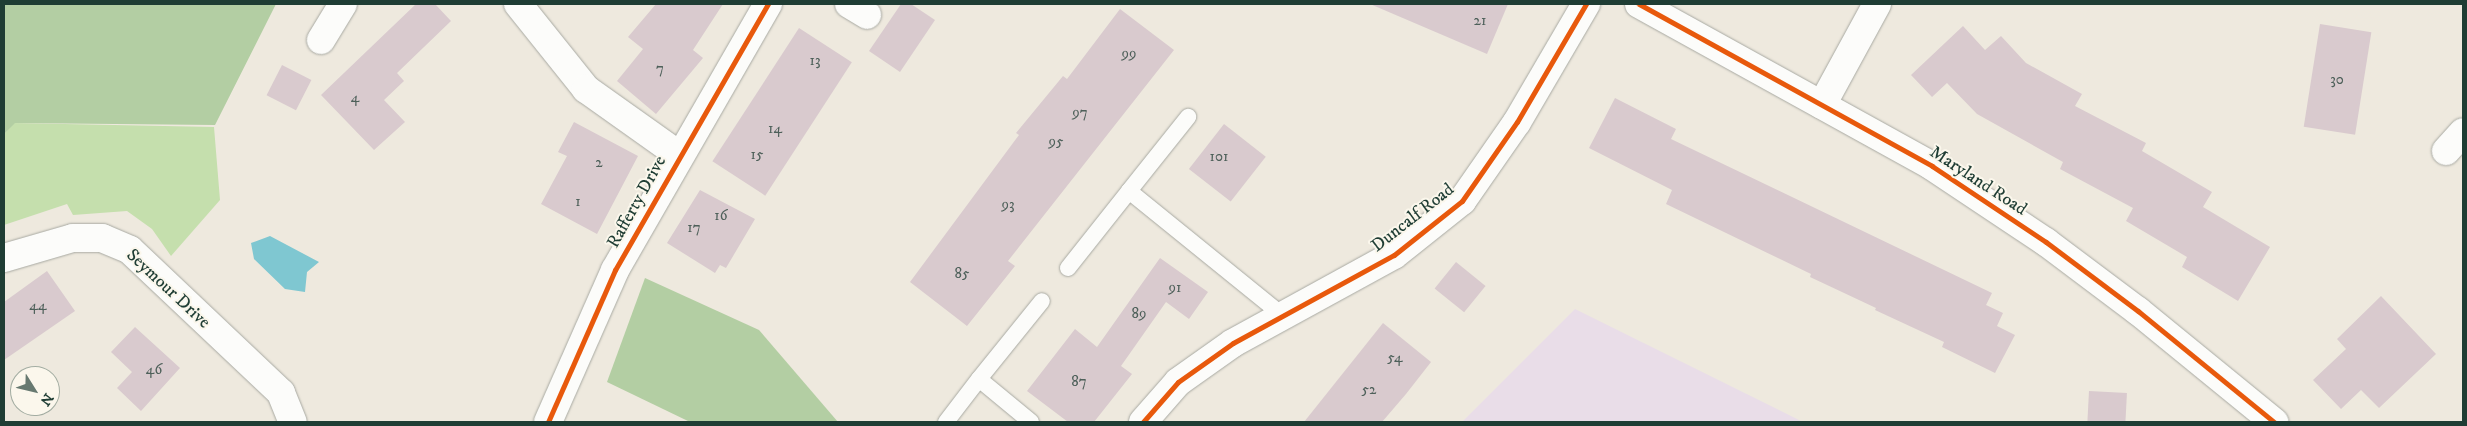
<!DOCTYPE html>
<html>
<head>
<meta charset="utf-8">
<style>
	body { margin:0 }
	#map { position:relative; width:2467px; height:426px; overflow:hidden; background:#eee9de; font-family:"IM FELL DW Pica",serif }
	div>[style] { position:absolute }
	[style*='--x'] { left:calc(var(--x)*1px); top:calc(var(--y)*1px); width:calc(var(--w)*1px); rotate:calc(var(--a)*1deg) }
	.built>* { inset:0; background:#e9dde8 }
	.green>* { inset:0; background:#c5dfad }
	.forest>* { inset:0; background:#b3cea3 }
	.water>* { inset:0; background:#7fc7d1 }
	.building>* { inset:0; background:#d9cace; transform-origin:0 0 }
	.roads { filter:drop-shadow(0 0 1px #a8a9a2) drop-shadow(0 0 1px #a8a9a2) }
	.lane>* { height:16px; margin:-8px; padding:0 8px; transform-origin:8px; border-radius:8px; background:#fcfcfa }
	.street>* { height:28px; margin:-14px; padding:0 14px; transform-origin:14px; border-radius:14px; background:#fcfcfa }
	.cycleway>* { height:5px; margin:-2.5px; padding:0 2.5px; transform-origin:2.5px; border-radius:2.5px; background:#e8590c }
	span { translate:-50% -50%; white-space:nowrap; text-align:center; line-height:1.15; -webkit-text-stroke:4px #fbf7ec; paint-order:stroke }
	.number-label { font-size:15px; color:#4e605a }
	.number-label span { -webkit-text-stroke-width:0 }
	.street-label { font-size:18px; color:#1f3d34 }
	.frame { position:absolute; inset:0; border:5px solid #1f3d34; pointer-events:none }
	.north { position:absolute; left:10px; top:366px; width:50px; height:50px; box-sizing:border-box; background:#fbf7ec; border:1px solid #a3ada2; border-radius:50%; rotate:126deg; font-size:14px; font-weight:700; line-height:20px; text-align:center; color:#1f3d34 }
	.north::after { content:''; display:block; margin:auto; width:18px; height:22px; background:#677970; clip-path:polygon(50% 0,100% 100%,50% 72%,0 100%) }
</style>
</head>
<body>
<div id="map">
	<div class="built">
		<div style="clip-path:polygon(1575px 309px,1803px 422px,1462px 422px)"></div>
	</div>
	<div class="green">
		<div style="clip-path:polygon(14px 123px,214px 127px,220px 200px,171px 256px,152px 229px,127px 211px,73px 215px,67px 204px,4px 225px,4px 134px)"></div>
	</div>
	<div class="forest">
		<div style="clip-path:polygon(4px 4px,276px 4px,215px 125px,15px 123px,4px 134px)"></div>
		<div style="clip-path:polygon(645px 278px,759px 330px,838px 422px,690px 422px,607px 382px)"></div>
	</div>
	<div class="water">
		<div style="clip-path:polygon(270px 236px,319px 262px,307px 272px,305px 292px,285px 289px,254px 259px,251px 243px)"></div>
	</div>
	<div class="building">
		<div style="clip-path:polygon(416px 4px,435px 4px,451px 21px,397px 73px,404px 81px,384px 100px,405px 122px,374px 150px,321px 95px)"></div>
		<div style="clip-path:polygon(656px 4px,723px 4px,693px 50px,703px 58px,656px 114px,617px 81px,643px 49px,628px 37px)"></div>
		<div style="clip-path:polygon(901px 4px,911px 4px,935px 20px,900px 72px,869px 51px)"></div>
		<div style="clip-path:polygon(1370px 4px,1508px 4px,1487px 54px)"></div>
		<div style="clip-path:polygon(1120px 9px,1174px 50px,1008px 261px,1015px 266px,967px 326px,910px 282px,1019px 135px,1016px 133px,1063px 76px,1067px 79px)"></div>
		<div style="left:2320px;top:24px;width:52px;height:104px;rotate:9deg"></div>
		<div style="clip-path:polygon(1963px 26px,1985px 50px,2001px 36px,2026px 63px,2082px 94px,2075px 106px,2146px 143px,2142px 151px,2212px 192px,2203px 207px,2270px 247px,2238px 301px,2182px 267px,2187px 257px,2126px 221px,2133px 208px,2060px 169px,2063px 162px,1977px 114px,1947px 83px,1932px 97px,1911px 75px)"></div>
		<div style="left:799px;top:28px;width:63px;height:159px;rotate:33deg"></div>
		<div style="left:282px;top:65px;width:33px;height:34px;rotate:27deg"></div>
		<div style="clip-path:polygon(1615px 98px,1676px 129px,1671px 139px,1992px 293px,1986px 305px,2003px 313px,1997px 326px,2015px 335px,1995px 373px,1942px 347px,1944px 342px,1875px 310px,1876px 308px,1810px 277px,1811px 274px,1666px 204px,1672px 190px,1589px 148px)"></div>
		<div style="clip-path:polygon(574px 122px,638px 156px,597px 234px,541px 204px,567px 156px,558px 152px)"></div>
		<div style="left:1224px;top:124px;width:53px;height:57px;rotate:38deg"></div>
		<div style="clip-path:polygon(700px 190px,755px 219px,726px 268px,720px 265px,715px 273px,667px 243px)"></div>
		<div style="clip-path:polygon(1160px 258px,1208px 292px,1189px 319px,1166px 302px,1121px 366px,1132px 374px,1094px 422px,1068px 422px,1027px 391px,1075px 329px,1097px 347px)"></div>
		<div style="left:1456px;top:262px;width:38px;height:34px;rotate:39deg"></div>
		<div style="clip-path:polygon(47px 271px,75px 311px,4px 360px,4px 302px)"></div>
		<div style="clip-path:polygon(2381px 296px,2436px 354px,2379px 408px,2361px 390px,2341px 409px,2313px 380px,2346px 349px,2337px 339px)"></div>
		<div style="clip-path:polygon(1383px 323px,1431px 362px,1406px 394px,1382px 422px,1304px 422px)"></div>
		<div style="clip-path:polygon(135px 327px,180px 368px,141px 411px,117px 388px,132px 372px,111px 352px)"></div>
		<div style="left:2089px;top:391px;width:38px;height:31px;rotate:3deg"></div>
	</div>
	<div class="roads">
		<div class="lane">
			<div style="--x:1129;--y:191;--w:95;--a:-51.4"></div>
			<div style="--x:1068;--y:268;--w:98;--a:-51.6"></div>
			<div style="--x:1129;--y:191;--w:196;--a:39"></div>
			<div style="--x:946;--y:422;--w:54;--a:-52.5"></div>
			<div style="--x:1031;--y:422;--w:67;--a:-140.4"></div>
			<div style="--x:979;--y:379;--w:100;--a:-51.1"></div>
		</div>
		<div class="street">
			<div style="--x:518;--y:4;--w:109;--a:51.3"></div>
			<div style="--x:586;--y:89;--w:114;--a:35.4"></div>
			<div style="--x:849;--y:4;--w:21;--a:31"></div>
			<div style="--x:1639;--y:4;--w:335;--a:28.9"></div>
			<div style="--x:1932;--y:166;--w:137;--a:33.7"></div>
			<div style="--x:2046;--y:242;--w:115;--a:36.9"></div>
			<div style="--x:2138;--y:311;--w:176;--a:39.2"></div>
			<div style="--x:321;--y:40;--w:42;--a:-58.6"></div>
			<div style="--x:1822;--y:105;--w:115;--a:-61.4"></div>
			<div style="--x:2446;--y:151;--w:25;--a:-48"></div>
			<div style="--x:4;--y:258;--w:72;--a:-16.2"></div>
			<div style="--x:73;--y:238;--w:29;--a:0"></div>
			<div style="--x:102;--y:238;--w:30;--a:23"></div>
			<div style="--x:130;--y:250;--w:208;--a:43.4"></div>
			<div style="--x:281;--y:393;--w:31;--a:68"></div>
			<div style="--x:548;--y:422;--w:166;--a:-66.2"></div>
			<div style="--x:615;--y:270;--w:307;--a:-60.1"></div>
			<div style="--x:1143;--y:422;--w:53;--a:-48.8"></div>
			<div style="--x:1178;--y:382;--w:67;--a:-35.3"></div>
			<div style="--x:1233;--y:343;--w:183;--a:-28.7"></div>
			<div style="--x:1394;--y:255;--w:87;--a:-38.5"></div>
			<div style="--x:1462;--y:201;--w:96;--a:-55.2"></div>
			<div style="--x:1517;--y:122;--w:137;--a:-59.7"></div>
		</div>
	</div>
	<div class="cycleway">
		<div style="--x:1639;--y:4;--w:335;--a:28.9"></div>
		<div style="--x:1932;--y:166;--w:137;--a:33.7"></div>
		<div style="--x:2046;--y:242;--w:115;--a:36.9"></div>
		<div style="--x:2138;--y:311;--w:176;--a:39.2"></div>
		<div style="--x:548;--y:422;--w:166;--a:-66.2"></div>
		<div style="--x:615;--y:270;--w:307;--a:-60.1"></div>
		<div style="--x:1143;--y:422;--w:53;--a:-48.8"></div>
		<div style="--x:1178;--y:382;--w:67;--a:-35.3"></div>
		<div style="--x:1233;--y:343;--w:183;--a:-28.7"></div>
		<div style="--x:1394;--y:255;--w:87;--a:-38.5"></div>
		<div style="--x:1462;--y:201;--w:96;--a:-55.2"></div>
		<div style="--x:1517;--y:122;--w:137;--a:-59.7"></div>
	</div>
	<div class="number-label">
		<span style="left:1480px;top:21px">21</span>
		<span style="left:1129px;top:54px">99</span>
		<span style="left:815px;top:61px">13</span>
		<span style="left:660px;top:69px">7</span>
		<span style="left:2337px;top:80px">30</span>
		<span style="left:355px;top:98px">4</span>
		<span style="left:1080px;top:113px">97</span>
		<span style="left:775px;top:129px">14</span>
		<span style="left:1056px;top:142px">95</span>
		<span style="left:757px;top:155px">15</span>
		<span style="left:1219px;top:157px">101</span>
		<span style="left:599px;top:163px">2</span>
		<span style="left:578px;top:202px">1</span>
		<span style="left:1008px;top:205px">93</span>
		<span style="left:721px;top:216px">16</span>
		<span style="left:694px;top:228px">17</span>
		<span style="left:962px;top:274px">85</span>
		<span style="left:1175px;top:288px">91</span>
		<span style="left:38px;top:306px">44</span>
		<span style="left:1139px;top:314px">89</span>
		<span style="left:1395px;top:358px">54</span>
		<span style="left:154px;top:370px">46</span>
		<span style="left:1079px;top:382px">87</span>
		<span style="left:1369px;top:390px">52</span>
	</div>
	<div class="street-label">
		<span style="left:1978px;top:181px;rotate:33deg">Maryland Road</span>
		<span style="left:637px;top:202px;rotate:-61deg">Rafferty Drive</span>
		<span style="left:1413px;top:218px;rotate:-38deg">Duncalf Road</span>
		<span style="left:168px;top:289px;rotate:43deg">Seymour Drive</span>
	</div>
	<div class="frame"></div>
	<div class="north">N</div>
</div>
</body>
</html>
